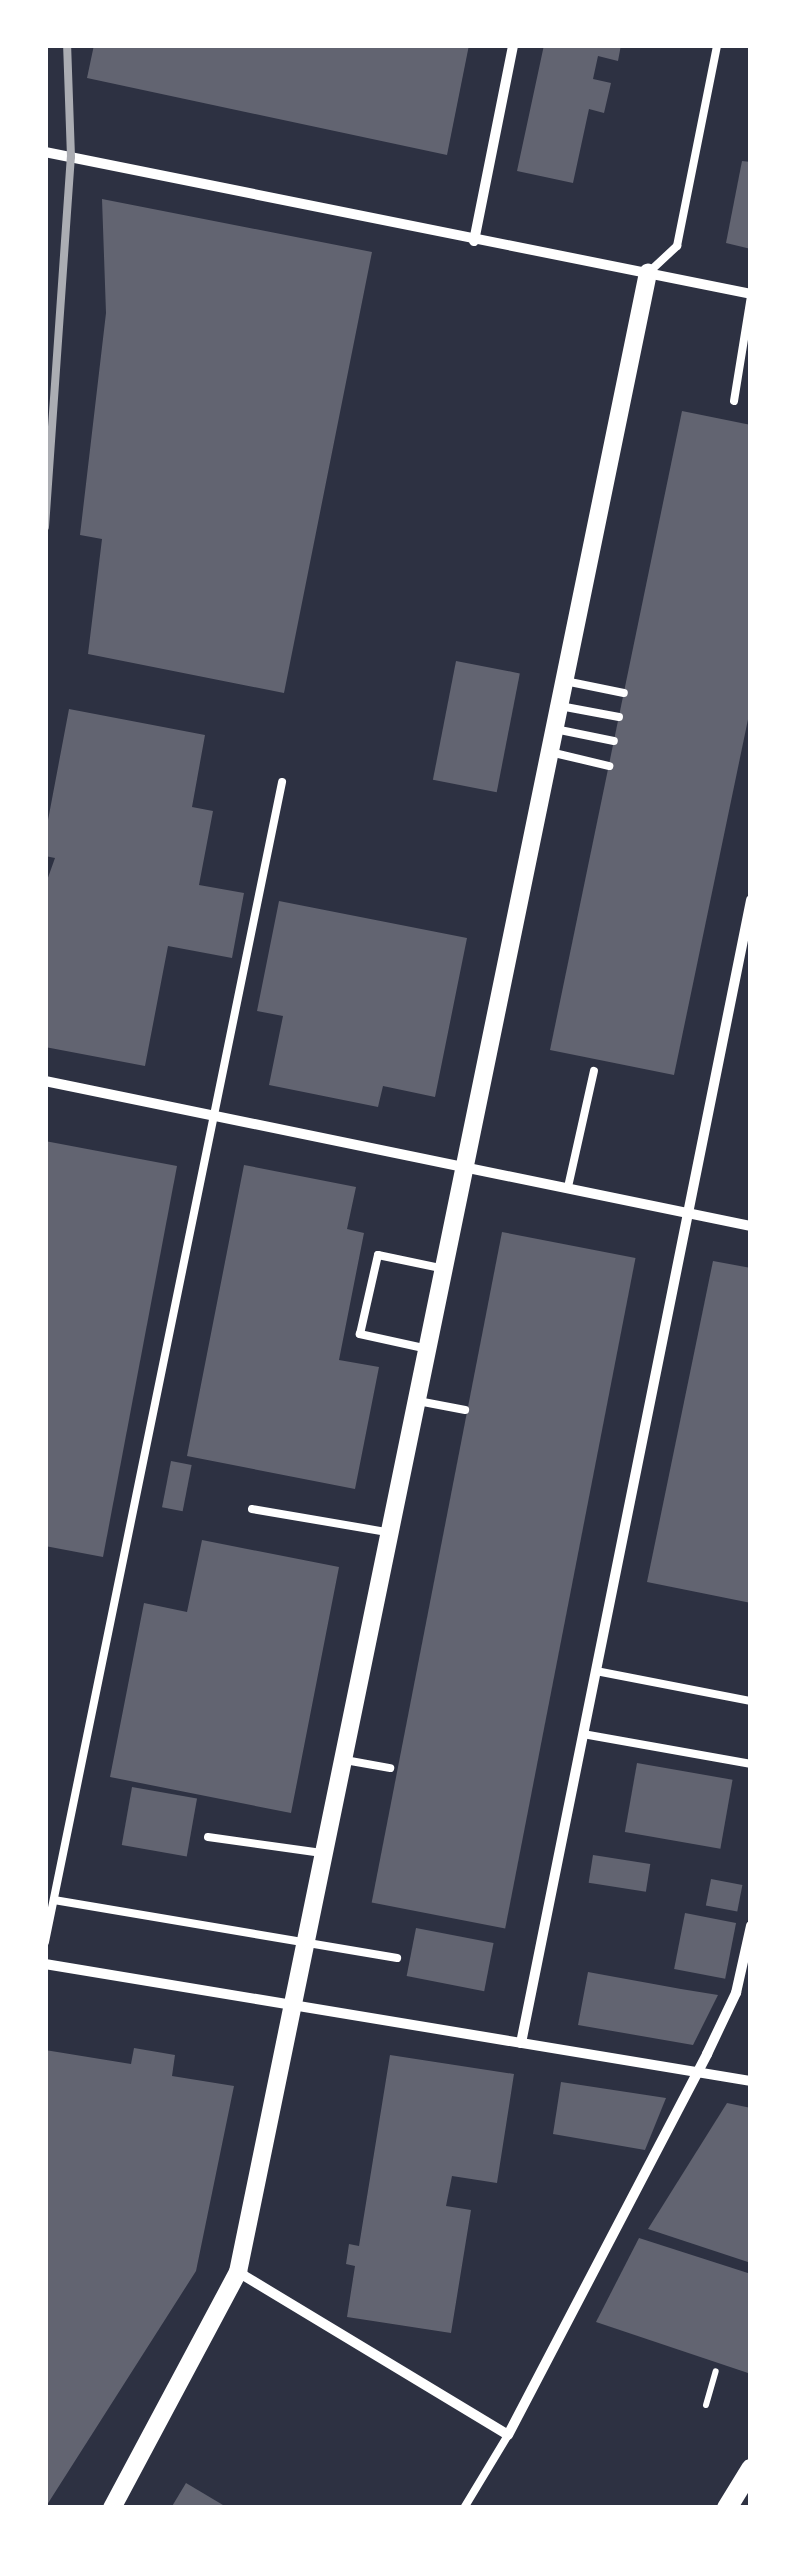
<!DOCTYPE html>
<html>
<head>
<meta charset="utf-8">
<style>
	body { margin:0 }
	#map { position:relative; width:796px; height:2553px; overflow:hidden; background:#2d3142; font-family:"Fira Sans",sans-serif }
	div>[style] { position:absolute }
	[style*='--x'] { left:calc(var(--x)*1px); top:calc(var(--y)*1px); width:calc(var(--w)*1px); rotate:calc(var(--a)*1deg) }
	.building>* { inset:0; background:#626471; transform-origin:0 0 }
	.path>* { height:6px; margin:-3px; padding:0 3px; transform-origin:3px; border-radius:3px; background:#fff }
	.service>* { height:8px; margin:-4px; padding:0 4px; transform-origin:4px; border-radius:4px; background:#fff }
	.minor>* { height:10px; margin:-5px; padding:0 5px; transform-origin:5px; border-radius:5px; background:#fff }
	.tertiary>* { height:18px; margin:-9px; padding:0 9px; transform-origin:9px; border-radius:9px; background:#fff }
	.secondary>* { height:20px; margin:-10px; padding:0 10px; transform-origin:10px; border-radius:10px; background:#fff }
	.rail>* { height:8px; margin:-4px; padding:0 4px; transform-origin:4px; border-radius:4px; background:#abadb3 }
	span { translate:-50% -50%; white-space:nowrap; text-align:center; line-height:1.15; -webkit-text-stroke:9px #fff; paint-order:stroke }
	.frame { position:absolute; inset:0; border:48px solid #fff; pointer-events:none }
</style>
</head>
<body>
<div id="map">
	<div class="building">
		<div style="clip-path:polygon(94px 45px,469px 45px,447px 155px,87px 78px)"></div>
		<div style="clip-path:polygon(544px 45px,621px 45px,618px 61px,598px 56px,593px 79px,611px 83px,604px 113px,589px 109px,573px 183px,517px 171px)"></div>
		<div style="clip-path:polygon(742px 161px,751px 162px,751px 249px,726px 243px)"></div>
		<div style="clip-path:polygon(102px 199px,372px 252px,284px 693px,88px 654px,102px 539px,80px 535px,106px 313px)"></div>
		<div style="clip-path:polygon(682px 411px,751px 425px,751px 705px,674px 1075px,550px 1050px)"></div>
		<div style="left:456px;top:661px;width:65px;height:121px;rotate:11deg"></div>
		<div style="clip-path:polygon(69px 709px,205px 735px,192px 807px,213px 811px,199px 885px,244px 893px,232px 958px,168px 946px,145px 1066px,45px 1047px,45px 886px,55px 858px,45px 856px,45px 836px)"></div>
		<div style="clip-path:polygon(279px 901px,467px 938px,435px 1097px,383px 1086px,378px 1107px,269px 1085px,283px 1016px,257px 1011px)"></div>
		<div style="clip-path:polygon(45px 1141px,177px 1166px,103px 1557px,45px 1546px)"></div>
		<div style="clip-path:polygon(244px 1165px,356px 1187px,347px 1229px,364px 1233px,339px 1360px,379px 1367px,355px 1489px,187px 1456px)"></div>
		<div style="left:502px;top:1232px;width:136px;height:683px;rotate:11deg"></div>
		<div style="clip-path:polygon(713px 1261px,751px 1268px,751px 1603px,647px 1582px)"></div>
		<div style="left:171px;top:1461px;width:21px;height:47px;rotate:11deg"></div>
		<div style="clip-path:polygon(202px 1540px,339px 1567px,291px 1813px,110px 1777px,144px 1603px,187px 1612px)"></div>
		<div style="left:637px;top:1763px;width:97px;height:70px;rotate:10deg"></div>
		<div style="left:132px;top:1787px;width:66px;height:59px;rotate:10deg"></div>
		<div style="left:593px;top:1855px;width:58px;height:28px;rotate:9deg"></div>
		<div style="left:711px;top:1879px;width:32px;height:27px;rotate:11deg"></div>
		<div style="left:685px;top:1913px;width:52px;height:57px;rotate:11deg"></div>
		<div style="left:416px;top:1928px;width:79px;height:49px;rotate:11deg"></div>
		<div style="clip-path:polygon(588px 1972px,681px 1989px,718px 1995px,693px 2045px,578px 2025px)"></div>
		<div style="clip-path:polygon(134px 2048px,175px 2055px,172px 2076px,234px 2086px,196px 2271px,45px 2508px,45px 2050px,131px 2064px)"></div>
		<div style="clip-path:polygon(390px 2055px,514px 2074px,497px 2183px,452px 2176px,446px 2206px,471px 2210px,451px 2333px,347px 2317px,355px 2266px,346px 2264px,349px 2244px,359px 2246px)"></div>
		<div style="clip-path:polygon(561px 2082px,666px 2098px,645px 2150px,553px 2134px)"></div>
		<div style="clip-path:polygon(727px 2103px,751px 2108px,751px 2263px,648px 2229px)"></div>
		<div style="clip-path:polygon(639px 2238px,751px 2274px,751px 2374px,596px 2322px)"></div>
		<div style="clip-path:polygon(186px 2483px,228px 2508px,171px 2508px)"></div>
	</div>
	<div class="path">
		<div style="--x:706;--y:2405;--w:35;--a:-74"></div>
	</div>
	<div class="service">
		<div style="--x:648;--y:273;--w:40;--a:-43"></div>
		<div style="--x:677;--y:246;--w:205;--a:-78.7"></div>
		<div style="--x:734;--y:401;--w:106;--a:-80.8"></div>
		<div style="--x:565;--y:681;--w:60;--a:11.5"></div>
		<div style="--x:560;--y:706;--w:60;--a:10.6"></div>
		<div style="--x:555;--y:729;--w:60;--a:11.5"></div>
		<div style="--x:550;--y:752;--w:61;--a:13.3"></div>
		<div style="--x:568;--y:1187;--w:119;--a:-77.4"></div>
		<div style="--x:428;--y:1349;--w:70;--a:-167.6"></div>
		<div style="--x:360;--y:1334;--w:81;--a:-77.2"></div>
		<div style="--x:378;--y:1255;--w:68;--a:11.8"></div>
		<div style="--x:418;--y:1401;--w:48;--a:10.8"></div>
		<div style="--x:252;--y:1509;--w:137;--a:9.7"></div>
		<div style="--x:596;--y:1671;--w:158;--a:11"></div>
		<div style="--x:583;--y:1734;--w:171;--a:10.1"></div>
		<div style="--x:345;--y:1760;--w:46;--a:10.1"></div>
		<div style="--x:208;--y:1837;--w:115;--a:8"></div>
		<div style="--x:54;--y:1900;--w:348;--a:9.6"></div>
		<div style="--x:45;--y:1942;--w:1184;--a:-78.45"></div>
		<div style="--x:464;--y:2508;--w:85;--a:-58.9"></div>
	</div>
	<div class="minor">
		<div style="--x:45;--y:152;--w:720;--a:11.37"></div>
		<div style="--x:474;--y:241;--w:200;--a:-78.7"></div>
		<div style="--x:45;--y:1081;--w:721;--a:11.61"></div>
		<div style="--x:45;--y:1964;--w:716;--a:9.41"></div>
		<div style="--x:521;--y:2043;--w:1166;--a:-78.62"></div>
		<div style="--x:238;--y:2272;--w:315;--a:31.1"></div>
		<div style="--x:508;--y:2435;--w:430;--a:-62.4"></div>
		<div style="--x:707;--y:2054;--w:68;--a:-64.6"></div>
		<div style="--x:736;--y:1993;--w:69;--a:-77.4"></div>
	</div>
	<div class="tertiary">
		<div style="--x:112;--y:2508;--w:268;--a:-61.9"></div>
		<div style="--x:238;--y:2272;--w:2041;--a:-78.41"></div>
	</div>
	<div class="secondary">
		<div style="--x:727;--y:2508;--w:46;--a:-58.4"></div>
	</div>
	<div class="rail">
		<div style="--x:45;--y:527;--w:371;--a:-86"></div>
		<div style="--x:71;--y:157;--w:112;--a:-92"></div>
	</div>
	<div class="frame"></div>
</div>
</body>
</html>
